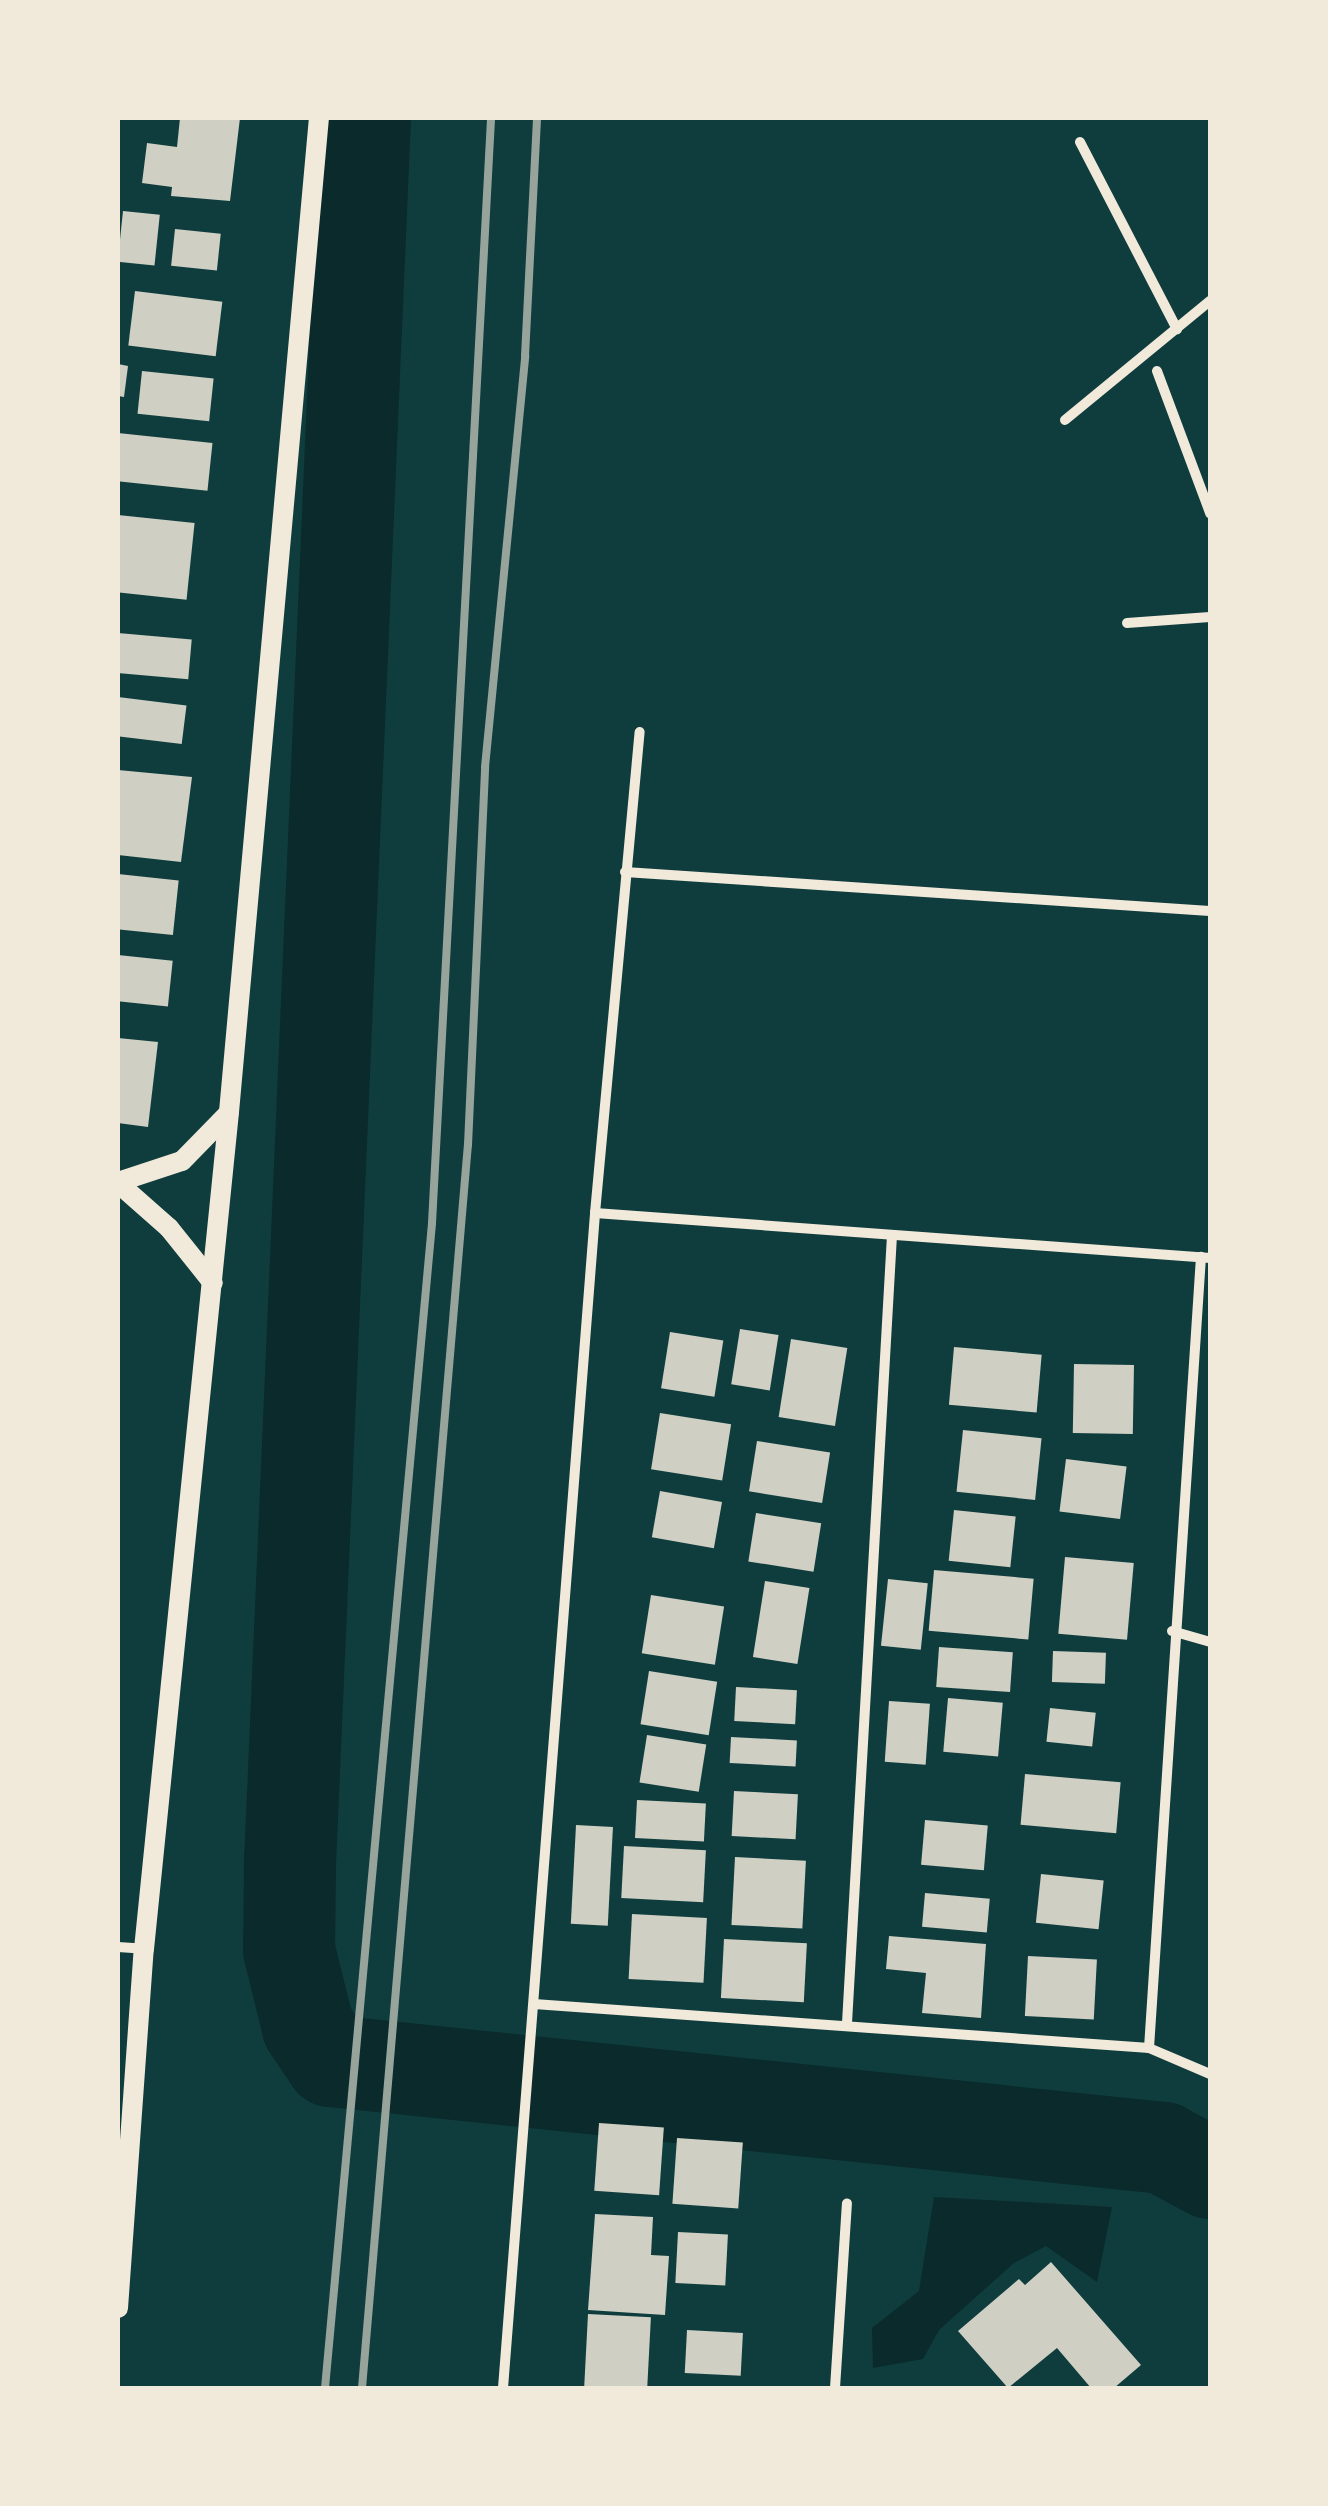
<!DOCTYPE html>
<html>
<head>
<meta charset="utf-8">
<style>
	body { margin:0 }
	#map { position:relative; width:1328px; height:2506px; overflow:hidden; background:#0f3d3e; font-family:"Roboto Condensed",sans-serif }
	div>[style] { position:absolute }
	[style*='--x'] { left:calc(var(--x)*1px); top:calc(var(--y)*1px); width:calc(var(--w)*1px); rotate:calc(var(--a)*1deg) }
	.water>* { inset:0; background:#0a2a2b }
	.river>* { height:92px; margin:-46px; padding:0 46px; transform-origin:46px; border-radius:46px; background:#0a2a2b }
	.building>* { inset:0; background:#cfcfc3; transform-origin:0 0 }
	.minor>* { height:10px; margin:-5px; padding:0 5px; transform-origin:5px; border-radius:5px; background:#f1e9da }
	.secondary>* { height:20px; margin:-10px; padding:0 10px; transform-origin:10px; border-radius:10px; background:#f1e9da }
	.rail>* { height:8px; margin:-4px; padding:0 4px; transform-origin:4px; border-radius:4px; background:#97a49c }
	span { translate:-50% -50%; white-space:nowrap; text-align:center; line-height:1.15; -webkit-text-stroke:8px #f1e9da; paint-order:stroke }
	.frame { position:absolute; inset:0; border:120px solid #f1e9da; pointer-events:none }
</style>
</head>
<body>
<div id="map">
	<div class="water">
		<div style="clip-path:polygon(934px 2197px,1112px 2207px,1097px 2282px,1046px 2246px,1014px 2263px,939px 2330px,923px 2359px,873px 2368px,872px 2328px,919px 2291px)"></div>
	</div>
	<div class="river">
		<div style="--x:365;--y:118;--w:1745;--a:92.46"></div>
		<div style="--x:290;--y:1861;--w:89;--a:90.6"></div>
		<div style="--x:289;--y:1950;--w:79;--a:76.1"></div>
		<div style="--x:308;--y:2027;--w:41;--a:55.9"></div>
		<div style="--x:331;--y:2061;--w:837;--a:5.97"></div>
		<div style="--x:1163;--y:2148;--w:53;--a:28"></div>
	</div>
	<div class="building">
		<div style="clip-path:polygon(180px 118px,240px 118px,230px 201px,171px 196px,172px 187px,142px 183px,147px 143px,177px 147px)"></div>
		<div style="left:123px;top:211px;width:37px;height:51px;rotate:6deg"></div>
		<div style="left:175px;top:229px;width:46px;height:37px;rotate:6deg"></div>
		<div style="left:135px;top:291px;width:88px;height:55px;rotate:7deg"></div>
		<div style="clip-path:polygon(118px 364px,128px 366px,124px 397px,118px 396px)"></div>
		<div style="left:142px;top:371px;width:72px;height:43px;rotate:6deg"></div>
		<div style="left:118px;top:433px;width:95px;height:48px;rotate:6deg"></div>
		<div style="left:118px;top:515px;width:77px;height:77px;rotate:6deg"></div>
		<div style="left:118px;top:633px;width:74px;height:40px;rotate:5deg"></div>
		<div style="left:118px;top:697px;width:69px;height:39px;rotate:7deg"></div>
		<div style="clip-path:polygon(118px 770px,192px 777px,181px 862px,118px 855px)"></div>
		<div style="left:118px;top:874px;width:61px;height:55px;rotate:6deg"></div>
		<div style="left:118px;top:955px;width:55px;height:46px;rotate:6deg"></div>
		<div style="clip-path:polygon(118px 1038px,158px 1042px,148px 1127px,118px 1123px)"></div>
		<div style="left:740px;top:1329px;width:39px;height:56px;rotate:9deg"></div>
		<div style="left:670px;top:1332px;width:54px;height:57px;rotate:9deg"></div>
		<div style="left:791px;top:1339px;width:57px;height:79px;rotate:9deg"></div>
		<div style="left:954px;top:1347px;width:88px;height:58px;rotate:5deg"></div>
		<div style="left:1074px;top:1364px;width:60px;height:69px;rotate:1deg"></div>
		<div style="left:660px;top:1413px;width:72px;height:57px;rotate:9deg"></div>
		<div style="left:963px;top:1430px;width:79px;height:62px;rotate:6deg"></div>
		<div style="left:757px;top:1441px;width:74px;height:51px;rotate:9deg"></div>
		<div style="left:1066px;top:1459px;width:61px;height:53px;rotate:7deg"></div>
		<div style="left:660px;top:1491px;width:63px;height:47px;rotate:10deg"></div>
		<div style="left:954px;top:1510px;width:62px;height:51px;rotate:6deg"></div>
		<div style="left:756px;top:1513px;width:66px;height:49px;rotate:9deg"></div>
		<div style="left:1065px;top:1557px;width:69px;height:77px;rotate:5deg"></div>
		<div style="left:934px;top:1570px;width:100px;height:61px;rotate:5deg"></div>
		<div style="left:888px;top:1579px;width:40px;height:67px;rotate:6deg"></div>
		<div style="left:765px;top:1581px;width:45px;height:77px;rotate:9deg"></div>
		<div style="left:651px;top:1595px;width:74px;height:59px;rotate:9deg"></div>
		<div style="left:939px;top:1647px;width:74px;height:40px;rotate:4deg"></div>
		<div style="left:1053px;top:1651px;width:53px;height:31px;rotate:2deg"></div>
		<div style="left:649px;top:1671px;width:69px;height:54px;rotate:9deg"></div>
		<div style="left:736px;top:1687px;width:61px;height:34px;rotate:3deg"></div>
		<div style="left:948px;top:1698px;width:55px;height:54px;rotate:5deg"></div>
		<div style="left:889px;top:1701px;width:41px;height:61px;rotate:4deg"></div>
		<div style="left:1050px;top:1708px;width:46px;height:34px;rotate:6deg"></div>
		<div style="left:647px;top:1735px;width:60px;height:48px;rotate:9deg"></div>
		<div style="left:731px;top:1737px;width:66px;height:26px;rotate:3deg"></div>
		<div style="left:1025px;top:1774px;width:96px;height:51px;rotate:5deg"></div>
		<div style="left:734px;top:1791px;width:64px;height:45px;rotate:3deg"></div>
		<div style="left:637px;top:1800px;width:69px;height:38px;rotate:3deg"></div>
		<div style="left:925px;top:1820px;width:63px;height:45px;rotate:5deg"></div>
		<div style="left:576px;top:1825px;width:37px;height:99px;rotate:3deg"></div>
		<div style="left:624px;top:1846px;width:82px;height:52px;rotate:3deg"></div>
		<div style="left:735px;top:1857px;width:71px;height:68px;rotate:3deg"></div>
		<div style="left:1041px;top:1874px;width:63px;height:49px;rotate:6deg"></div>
		<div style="left:925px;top:1893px;width:65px;height:34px;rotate:5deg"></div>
		<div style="left:632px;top:1914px;width:75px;height:65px;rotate:3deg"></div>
		<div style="clip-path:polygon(889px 1936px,986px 1944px,981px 2018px,922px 2013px,926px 1973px,886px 1969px)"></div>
		<div style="left:724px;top:1939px;width:83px;height:59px;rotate:3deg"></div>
		<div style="left:1028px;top:1956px;width:69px;height:60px;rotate:3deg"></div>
		<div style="left:599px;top:2123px;width:65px;height:68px;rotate:4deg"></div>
		<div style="left:677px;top:2138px;width:66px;height:66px;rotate:4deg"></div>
		<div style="clip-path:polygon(595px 2214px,653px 2217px,651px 2255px,669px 2256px,665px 2315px,588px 2310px)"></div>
		<div style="left:678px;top:2232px;width:50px;height:51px;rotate:3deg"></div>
		<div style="clip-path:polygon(1051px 2262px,1141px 2365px,1114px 2388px,1091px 2388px,1057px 2348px,1008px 2388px,958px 2331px,1019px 2279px,1025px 2285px)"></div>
		<div style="left:588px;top:2314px;width:63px;height:74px;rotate:3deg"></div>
		<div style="left:687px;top:2330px;width:56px;height:43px;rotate:3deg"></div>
	</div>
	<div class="minor">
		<div style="--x:1080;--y:142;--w:211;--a:62.6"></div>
		<div style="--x:1157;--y:371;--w:152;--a:69.5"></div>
		<div style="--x:1065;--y:420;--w:188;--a:-39.4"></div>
		<div style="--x:1127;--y:623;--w:83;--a:-4.1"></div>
		<div style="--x:625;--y:872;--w:586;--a:3.81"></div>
		<div style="--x:595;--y:1213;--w:617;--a:4.18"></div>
		<div style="--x:1172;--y:1631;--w:40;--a:16"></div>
		<div style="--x:118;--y:1947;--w:26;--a:4"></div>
		<div style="--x:534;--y:2004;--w:617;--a:4.09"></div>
		<div style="--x:1149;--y:2048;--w:66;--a:23.1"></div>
		<div style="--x:847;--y:2023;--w:788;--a:-86.73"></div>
		<div style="--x:1149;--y:2048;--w:793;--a:-86.24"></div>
		<div style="--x:503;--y:2388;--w:1179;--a:-85.52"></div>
		<div style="--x:595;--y:1213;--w:483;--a:-84.7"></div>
		<div style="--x:835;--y:2388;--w:185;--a:-86.3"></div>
	</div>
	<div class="secondary">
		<div style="--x:118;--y:1182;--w:67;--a:-18.2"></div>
		<div style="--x:182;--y:1161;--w:66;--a:-45.6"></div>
		<div style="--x:118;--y:1183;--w:68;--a:41.4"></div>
		<div style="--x:169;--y:1228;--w:70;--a:51.3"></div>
		<div style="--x:118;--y:2308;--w:360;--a:-85.9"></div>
		<div style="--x:144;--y:1949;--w:841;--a:-84.2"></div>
		<div style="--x:229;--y:1112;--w:998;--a:-84.83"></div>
	</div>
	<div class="rail">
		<div style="--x:325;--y:2388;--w:1170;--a:-84.75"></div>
		<div style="--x:432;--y:1223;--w:1107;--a:-86.94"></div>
		<div style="--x:362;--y:2388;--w:1248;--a:-85.13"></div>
		<div style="--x:468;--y:1145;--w:378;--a:-87.4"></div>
		<div style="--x:485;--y:767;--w:413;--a:-84.4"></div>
		<div style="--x:525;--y:356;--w:238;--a:-87.1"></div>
	</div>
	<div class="frame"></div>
</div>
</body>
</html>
